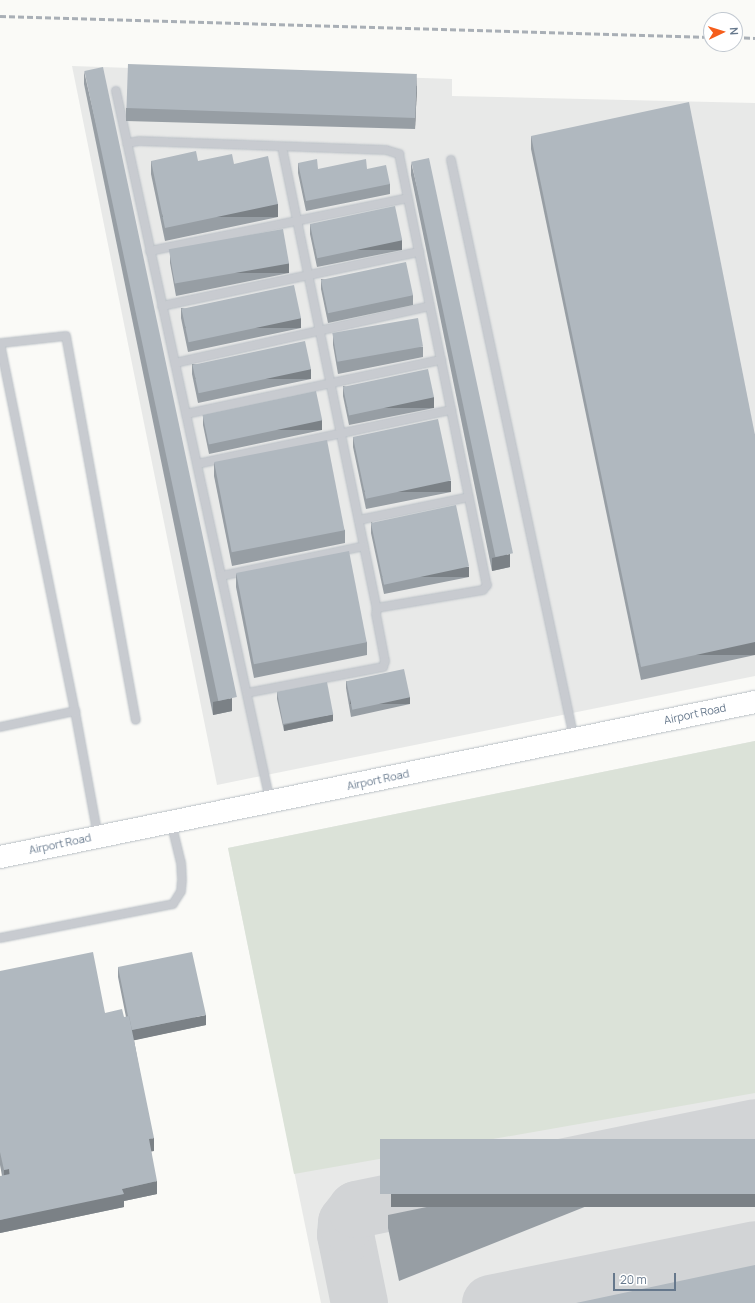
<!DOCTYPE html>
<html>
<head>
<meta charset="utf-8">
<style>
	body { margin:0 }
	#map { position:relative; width:755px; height:1303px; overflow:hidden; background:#fafaf7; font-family:Manrope,sans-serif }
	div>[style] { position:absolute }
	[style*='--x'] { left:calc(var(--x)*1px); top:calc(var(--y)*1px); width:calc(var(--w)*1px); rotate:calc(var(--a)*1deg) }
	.built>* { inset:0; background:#e8e9e8 }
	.green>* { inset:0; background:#dbe2d8 }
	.taxiway>* { height:57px; margin:-28.5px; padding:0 28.5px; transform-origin:28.5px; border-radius:28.5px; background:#d2d4d6 }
	.roads { filter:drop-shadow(0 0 1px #b9bfc5) drop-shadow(0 0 1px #b9bfc5) }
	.lane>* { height:8px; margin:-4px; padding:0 4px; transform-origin:4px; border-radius:4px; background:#c8cbd0 }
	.secondary>* { height:22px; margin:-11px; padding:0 11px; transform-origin:11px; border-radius:11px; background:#fff }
	.rail>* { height:3px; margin-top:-1.5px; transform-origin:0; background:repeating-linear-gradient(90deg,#a9afb6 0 6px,transparent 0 9px) }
	.wall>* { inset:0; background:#979ea4 }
	.shaded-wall>* { inset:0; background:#7b8186; transform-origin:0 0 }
	.building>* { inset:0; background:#b0b8bf; transform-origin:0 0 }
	span { translate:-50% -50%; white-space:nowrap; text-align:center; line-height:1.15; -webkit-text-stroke:4px #fff; paint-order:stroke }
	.street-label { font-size:11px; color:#66788c }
	.north { position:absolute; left:703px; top:12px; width:40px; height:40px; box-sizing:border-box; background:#fff; border:1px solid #c2c9d1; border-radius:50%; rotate:86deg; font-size:11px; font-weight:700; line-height:16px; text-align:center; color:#66788c }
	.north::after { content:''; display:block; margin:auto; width:14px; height:18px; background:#f55e1c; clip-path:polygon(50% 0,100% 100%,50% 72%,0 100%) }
	.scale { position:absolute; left:613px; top:1273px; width:63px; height:18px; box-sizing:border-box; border:2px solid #66788c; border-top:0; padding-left:5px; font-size:12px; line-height:14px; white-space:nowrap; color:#66788c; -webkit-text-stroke:3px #fff; paint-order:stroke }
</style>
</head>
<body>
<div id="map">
	<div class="built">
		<div style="clip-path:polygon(72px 66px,452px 79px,452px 96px,755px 103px,755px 676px,217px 785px)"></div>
		<div style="clip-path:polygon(755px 741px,755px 1303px,321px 1303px,228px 848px)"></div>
	</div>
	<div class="green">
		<div style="clip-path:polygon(755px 741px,755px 1093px,294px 1174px,228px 848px)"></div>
	</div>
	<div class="taxiway">
		<div style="--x:359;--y:1303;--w:70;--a:-101.5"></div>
		<div style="--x:345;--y:1234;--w:12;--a:-85"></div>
		<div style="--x:346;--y:1222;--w:16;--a:-52"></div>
		<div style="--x:356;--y:1209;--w:407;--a:-11.6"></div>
		<div style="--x:490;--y:1303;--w:270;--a:-11.5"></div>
	</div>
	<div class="roads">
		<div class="lane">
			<div style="--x:116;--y:91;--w:727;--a:77.76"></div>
			<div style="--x:127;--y:143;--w:12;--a:-9"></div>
			<div style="--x:139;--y:141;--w:247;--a:2.1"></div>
			<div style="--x:386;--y:150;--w:14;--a:17"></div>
			<div style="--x:399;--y:154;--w:440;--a:78.5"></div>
			<div style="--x:487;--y:585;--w:6;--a:129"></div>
			<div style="--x:483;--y:590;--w:108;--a:170.4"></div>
			<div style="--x:377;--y:608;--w:6;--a:99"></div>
			<div style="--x:376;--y:614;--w:48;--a:79.2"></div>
			<div style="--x:385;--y:661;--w:6;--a:108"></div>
			<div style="--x:383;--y:667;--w:138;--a:169.2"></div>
			<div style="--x:282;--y:147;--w:471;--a:78.4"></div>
			<div style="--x:451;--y:160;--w:591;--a:77.99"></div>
			<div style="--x:150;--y:251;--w:263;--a:-11.6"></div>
			<div style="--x:162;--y:306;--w:263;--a:-11.9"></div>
			<div style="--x:0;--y:343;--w:376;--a:78.5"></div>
			<div style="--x:75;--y:711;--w:127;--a:79.6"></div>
			<div style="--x:2;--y:343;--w:64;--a:-6.2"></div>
			<div style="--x:66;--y:336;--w:390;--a:79.7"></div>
			<div style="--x:175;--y:363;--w:261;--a:-12.6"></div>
			<div style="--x:186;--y:414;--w:261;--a:-12"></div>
			<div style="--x:197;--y:464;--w:260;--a:-12"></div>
			<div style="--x:359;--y:520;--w:112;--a:-11.8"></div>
			<div style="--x:221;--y:576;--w:146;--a:-11.8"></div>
			<div style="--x:0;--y:727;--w:77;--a:-12"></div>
			<div style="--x:0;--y:938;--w:176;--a:-11.1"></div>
			<div style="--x:173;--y:904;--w:15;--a:-58"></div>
			<div style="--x:181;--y:891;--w:11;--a:-85"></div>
			<div style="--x:182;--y:880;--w:17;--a:-93"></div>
			<div style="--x:181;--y:863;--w:42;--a:-103.7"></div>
		</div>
		<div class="secondary">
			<div style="--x:0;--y:857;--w:771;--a:-11.6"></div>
		</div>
	</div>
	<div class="rail">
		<div style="--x:0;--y:16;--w:711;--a:1.69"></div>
		<div style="--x:735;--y:37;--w:20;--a:3"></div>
	</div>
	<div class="wall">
		<div style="clip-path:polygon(84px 71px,232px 711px,213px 715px,84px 84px)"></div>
		<div style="clip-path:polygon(417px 86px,415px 129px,126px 121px,126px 108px)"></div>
		<div style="clip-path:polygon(531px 136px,755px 435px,755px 655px,641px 680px,531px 149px)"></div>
		<div style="clip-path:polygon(151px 161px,198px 161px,234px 164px,278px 217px,165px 241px,151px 174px)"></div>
		<div style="clip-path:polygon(411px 162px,510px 567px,492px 571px,411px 175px)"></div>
		<div style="clip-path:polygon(298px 163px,318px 169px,367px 169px,390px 184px,390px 194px,306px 211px,298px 173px)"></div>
		<div style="clip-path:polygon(310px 224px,402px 250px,317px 267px,310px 234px)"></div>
		<div style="clip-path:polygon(170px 253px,289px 273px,176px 296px,170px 263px)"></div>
		<div style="clip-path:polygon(321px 279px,413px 295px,413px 305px,328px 323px,321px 289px)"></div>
		<div style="clip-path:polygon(181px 308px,301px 328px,188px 352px,181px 318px)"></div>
		<div style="clip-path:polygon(333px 335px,423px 347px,423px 357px,338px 374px,333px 345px)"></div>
		<div style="clip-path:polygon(192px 364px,311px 379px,198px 403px,192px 374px)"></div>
		<div style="clip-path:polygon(343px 386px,434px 408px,349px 425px,343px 396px)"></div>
		<div style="clip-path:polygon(203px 415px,322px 430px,209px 454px,203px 425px)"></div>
		<div style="clip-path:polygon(353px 437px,451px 492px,366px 509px,353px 447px)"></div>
		<div style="clip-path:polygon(214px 463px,345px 530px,345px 543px,232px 566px,214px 476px)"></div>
		<div style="clip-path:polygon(371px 522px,469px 577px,384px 594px,371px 533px)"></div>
		<div style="clip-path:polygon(236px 574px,367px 642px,367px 655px,254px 678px,236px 587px)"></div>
		<div style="clip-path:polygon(346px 681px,410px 704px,351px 717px,346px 688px)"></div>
		<div style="clip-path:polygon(277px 692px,333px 721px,284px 731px,277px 699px)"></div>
		<div style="clip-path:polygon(118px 967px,206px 1025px,134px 1040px,154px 1151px,151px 1151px,157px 1194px,124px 1201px,124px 1207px,0 1233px,0 1176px,2px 1176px,0 1165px,0 971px,105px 1013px,124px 1017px,126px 1017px,118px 977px)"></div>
		<div style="clip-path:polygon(755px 1139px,399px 1281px,388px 1228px,388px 1215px)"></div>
	</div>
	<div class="shaded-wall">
		<div style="clip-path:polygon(417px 73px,417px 86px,415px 129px,415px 116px)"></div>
		<div style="left:278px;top:204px;width:13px;height:116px;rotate:90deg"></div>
		<div style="left:402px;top:240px;width:10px;height:87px;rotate:90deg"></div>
		<div style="left:289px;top:263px;width:10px;height:115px;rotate:90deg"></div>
		<div style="left:301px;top:318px;width:10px;height:116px;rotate:90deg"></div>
		<div style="left:311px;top:369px;width:10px;height:116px;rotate:90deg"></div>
		<div style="left:434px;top:397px;width:11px;height:87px;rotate:90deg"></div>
		<div style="left:322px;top:420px;width:10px;height:116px;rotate:90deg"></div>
		<div style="left:451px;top:481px;width:11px;height:87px;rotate:90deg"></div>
		<div style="clip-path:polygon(510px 554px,510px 567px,492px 571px,492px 558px)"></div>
		<div style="left:469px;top:567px;width:10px;height:87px;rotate:90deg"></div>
		<div style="left:755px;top:642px;width:13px;height:117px;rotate:90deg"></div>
		<div style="left:410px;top:697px;width:7px;height:60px;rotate:90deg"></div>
		<div style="clip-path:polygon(232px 698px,232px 711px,213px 715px,213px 702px)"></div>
		<div style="clip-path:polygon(333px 714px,333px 721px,284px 731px,284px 725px)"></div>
		<div style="clip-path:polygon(206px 1015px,206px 1025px,131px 1041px,131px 1030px)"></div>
		<div style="clip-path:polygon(154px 1138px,154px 1151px,149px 1152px,149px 1139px)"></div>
		<div style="clip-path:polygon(9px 1169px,9px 1182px,4px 1183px,4px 1170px)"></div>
		<div style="clip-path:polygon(157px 1181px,157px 1194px,124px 1201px,124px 1207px,0 1233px,0 1220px,122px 1189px)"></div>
		<div style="left:755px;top:1194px;width:13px;height:364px;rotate:90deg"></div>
	</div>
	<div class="building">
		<div style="left:128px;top:64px;width:289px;height:44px;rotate:2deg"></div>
		<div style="left:103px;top:67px;width:644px;height:19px;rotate:78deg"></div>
		<div style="clip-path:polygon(689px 102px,755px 435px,755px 642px,641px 667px,531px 136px)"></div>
		<div style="clip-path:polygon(196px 151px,198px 161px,232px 154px,234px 164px,268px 156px,278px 204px,165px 228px,151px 161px)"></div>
		<div style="left:429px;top:158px;width:404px;height:18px;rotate:78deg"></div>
		<div style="clip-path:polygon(317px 159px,318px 169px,366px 159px,367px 169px,386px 165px,390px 184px,306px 201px,298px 163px)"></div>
		<div style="left:395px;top:206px;width:35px;height:87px;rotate:78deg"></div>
		<div style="left:283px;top:229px;width:35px;height:116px;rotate:80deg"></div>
		<div style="left:406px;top:262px;width:34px;height:87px;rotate:78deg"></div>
		<div style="left:294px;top:285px;width:34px;height:115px;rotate:78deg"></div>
		<div style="left:418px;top:318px;width:29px;height:87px;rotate:80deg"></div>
		<div style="left:305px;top:341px;width:29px;height:115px;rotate:78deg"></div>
		<div style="left:428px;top:369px;width:29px;height:87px;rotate:78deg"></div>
		<div style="left:316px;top:391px;width:30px;height:116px;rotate:78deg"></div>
		<div style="left:438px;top:419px;width:63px;height:87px;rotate:78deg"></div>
		<div style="left:327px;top:440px;width:92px;height:115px;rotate:79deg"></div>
		<div style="left:456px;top:505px;width:63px;height:87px;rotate:78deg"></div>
		<div style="left:349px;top:551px;width:93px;height:115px;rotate:79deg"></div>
		<div style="left:404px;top:669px;width:29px;height:59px;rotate:78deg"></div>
		<div style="left:327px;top:682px;width:33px;height:51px;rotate:79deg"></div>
		<div style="clip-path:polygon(93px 952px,105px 1013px,122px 1009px,124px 1017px,129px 1016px,154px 1138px,149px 1139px,157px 1181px,122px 1189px,124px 1194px,0 1220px,0 1176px,10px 1174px,9px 1169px,4px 1170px,0 1152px,0 971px)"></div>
		<div style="clip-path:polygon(192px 952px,206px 1015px,132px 1030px,129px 1016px,128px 1016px,118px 967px)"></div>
		<div style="left:755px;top:1139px;width:55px;height:375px;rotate:90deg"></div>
		<div style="clip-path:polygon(755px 1265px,755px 1303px,576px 1303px)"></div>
	</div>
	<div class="street-label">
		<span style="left:695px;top:714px;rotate:-12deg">Airport Road</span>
		<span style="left:378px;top:780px;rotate:-12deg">Airport Road</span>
		<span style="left:60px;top:844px;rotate:-12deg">Airport Road</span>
	</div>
	<div class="north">N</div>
	<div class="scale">20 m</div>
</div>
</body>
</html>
